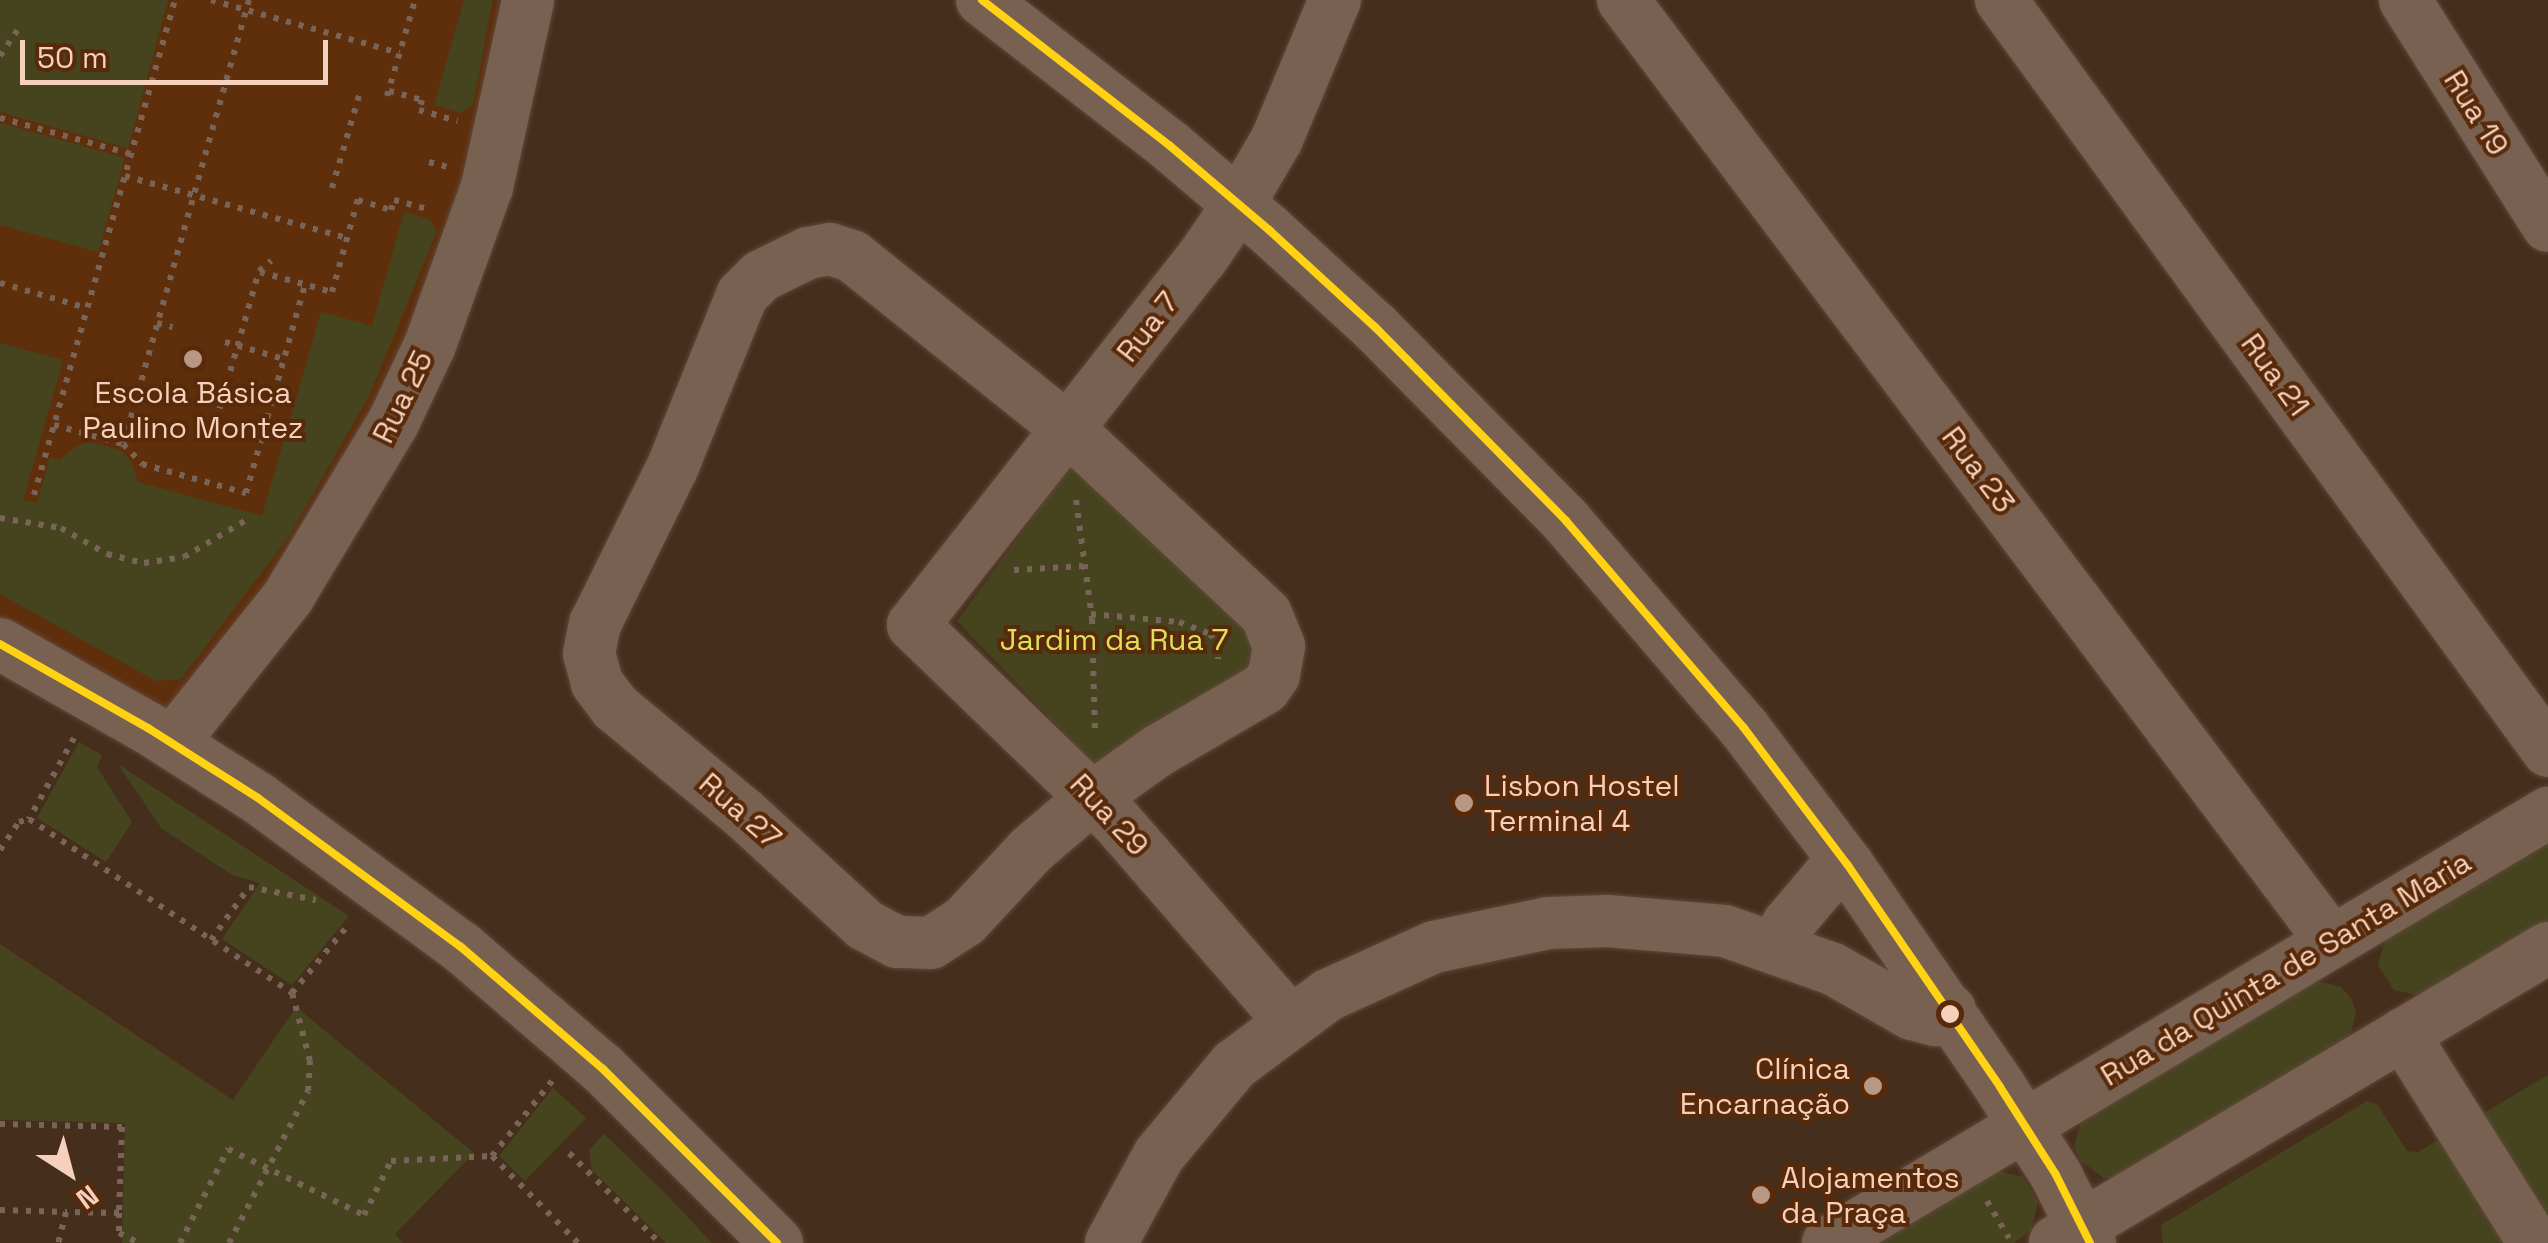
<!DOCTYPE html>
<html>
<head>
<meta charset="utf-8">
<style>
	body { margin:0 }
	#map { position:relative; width:2548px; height:1243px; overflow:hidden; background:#462e1c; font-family:"Space Grotesk",sans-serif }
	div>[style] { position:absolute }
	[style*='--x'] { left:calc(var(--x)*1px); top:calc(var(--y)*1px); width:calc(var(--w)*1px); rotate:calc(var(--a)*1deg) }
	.built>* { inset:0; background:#5f2f0c }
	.green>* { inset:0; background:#46441f }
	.path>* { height:6px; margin-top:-3px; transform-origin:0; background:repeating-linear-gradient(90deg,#796558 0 5px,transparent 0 13px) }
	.roads { filter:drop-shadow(0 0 2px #5e483b) drop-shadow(0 0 2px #5e483b) }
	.minor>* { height:52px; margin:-26px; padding:0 26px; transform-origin:26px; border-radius:26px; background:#796152 }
	.bus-1>* { height:8px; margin:-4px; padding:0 4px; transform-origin:4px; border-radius:4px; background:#ffd214 }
	.dots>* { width:28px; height:28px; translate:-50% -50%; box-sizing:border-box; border:5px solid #582a0a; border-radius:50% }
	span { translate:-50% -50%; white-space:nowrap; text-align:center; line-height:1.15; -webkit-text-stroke:8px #582a0a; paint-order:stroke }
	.street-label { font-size:30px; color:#f5d0bc }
	.poi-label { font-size:30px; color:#f5d0bc }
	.left { translate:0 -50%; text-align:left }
	.right { translate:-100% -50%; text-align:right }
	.park-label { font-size:30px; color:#dde15a }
	.north { position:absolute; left:20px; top:1123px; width:100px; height:100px; -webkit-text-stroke:8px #582a0a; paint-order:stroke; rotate:144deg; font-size:28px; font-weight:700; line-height:40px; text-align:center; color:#f5d0bc }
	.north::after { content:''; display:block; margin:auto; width:35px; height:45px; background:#f5d0bc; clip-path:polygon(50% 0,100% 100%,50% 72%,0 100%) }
	.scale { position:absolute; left:20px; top:40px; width:308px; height:45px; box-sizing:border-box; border:5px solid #f5d0bc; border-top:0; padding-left:12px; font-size:30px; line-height:35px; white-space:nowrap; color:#f5d0bc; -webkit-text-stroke:8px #582a0a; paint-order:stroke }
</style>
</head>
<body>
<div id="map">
	<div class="built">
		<div style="clip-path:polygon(0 0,519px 0,503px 89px,358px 470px,174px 708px,160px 709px,0 622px)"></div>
	</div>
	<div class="green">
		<div style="clip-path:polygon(0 0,168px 0,128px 148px,0 112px)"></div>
		<div style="clip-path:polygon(464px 0,493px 0,473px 105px,461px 113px,434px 105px)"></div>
		<div style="clip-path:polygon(0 123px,125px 158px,98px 252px,0 225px)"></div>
		<div style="clip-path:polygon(404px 212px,429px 219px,437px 231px,369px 396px,288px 538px,181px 679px,156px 681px,0 594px,0 343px,63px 360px,23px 500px,37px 503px,50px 457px,60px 460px,76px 446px,91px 442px,120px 450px,131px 461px,138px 482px,262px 516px,321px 312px,372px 326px)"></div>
		<div style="clip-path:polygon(1073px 462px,1255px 637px,1247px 680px,1097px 767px,957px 621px)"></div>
		<div style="clip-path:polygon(79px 742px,102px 755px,97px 767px,132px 822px,106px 862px,37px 818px)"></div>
		<div style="clip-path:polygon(118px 764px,349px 916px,292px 985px,222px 939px,260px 883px,232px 875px,161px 828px)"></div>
		<div style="clip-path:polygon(2548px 837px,2548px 924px,2422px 996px,2394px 990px,2378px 965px,2386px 937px)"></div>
		<div style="clip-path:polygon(0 944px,233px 1100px,296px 1007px,474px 1153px,395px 1234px,403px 1243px,122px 1243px,125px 1123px,0 1120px)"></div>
		<div style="clip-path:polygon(2313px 980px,2341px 987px,2351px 998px,2356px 1012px,2349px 1040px,2117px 1178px,2103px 1178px,2080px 1160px,2074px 1146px,2082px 1118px)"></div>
		<div style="clip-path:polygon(2548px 1075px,2548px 1243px,2163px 1243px,2161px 1225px,2367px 1101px,2377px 1104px,2407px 1151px,2418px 1152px)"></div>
		<div style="clip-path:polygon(553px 1088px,586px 1118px,525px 1181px,499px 1156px)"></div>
		<div style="clip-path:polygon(604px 1134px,665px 1193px,712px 1243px,666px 1243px,592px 1170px,589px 1150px)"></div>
		<div style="clip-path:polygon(1995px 1170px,2023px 1177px,2038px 1202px,2031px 1230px,2014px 1243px,1868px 1243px)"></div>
	</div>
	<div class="path">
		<div style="--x:211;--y:0;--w:196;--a:15.7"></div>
		<div style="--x:249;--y:0;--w:462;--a:105.8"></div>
		<div style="--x:123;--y:444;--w:28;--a:46"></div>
		<div style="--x:142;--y:464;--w:108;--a:15.6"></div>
		<div style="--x:246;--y:493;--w:217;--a:-74.2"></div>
		<div style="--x:0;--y:56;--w:34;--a:-56"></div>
		<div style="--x:389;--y:91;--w:34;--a:15"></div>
		<div style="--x:422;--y:100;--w:10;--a:107"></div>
		<div style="--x:419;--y:110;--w:40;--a:16"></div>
		<div style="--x:387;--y:96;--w:100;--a:-73.7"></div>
		<div style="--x:0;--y:118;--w:136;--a:15.4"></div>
		<div style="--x:429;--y:162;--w:20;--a:15"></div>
		<div style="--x:125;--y:176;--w:230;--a:15.6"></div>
		<div style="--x:332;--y:188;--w:103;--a:-73.7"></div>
		<div style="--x:358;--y:200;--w:34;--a:17"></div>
		<div style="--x:391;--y:210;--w:10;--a:-73"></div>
		<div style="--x:394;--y:200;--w:38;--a:15"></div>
		<div style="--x:260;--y:272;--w:75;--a:15.5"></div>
		<div style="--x:332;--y:292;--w:101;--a:-74.4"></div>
		<div style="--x:0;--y:283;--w:91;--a:16"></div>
		<div style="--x:157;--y:323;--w:16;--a:15"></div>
		<div style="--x:225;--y:342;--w:61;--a:16.1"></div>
		<div style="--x:216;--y:421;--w:48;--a:15.8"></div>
		<div style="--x:217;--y:422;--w:15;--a:74"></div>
		<div style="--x:54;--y:425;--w:72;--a:15.4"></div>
		<div style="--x:205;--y:431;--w:15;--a:-42"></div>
		<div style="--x:216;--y:421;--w:156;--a:-74"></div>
		<div style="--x:259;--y:271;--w:16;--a:-40"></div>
		<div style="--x:34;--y:495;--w:515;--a:-74.1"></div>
		<div style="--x:1076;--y:500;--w:120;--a:82.3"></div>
		<div style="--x:1092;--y:619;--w:117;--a:88.5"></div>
		<div style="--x:0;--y:518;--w:62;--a:9.3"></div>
		<div style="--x:61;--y:528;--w:53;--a:29.5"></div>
		<div style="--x:107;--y:554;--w:38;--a:14"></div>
		<div style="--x:144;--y:563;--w:40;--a:-8.5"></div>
		<div style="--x:184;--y:557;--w:74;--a:-30.7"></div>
		<div style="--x:1014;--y:570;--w:69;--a:-3.3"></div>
		<div style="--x:1091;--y:614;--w:88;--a:5.2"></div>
		<div style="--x:1179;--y:622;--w:33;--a:21"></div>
		<div style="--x:1210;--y:634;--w:13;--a:48"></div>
		<div style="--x:1219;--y:644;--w:15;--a:94"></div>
		<div style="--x:74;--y:738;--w:93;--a:119.1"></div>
		<div style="--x:29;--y:819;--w:315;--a:33.5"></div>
		<div style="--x:292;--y:993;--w:91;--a:-50.4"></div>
		<div style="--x:0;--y:850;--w:34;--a:-56"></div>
		<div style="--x:19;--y:822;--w:10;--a:-17"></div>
		<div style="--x:211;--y:940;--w:65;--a:-54.4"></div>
		<div style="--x:249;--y:887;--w:68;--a:11"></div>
		<div style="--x:552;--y:1081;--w:96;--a:128.7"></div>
		<div style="--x:492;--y:1156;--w:122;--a:45.3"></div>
		<div style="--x:0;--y:1124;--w:122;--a:1.4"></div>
		<div style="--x:122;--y:1127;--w:86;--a:92"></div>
		<div style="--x:119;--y:1213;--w:53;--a:-178.9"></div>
		<div style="--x:569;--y:1153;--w:128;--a:44.7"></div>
		<div style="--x:1987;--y:1201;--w:43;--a:59.3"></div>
		<div style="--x:0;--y:1210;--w:66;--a:1.7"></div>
		<div style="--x:66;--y:1212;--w:32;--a:104"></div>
		<div style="--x:119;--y:1213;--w:20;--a:90"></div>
		<div style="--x:119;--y:1233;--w:22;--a:27"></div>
		<div style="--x:180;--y:1243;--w:106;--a:-62.9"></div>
		<div style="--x:228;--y:1149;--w:151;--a:25.9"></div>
		<div style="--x:364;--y:1215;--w:60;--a:-63.4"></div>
		<div style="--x:391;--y:1161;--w:101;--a:-2.8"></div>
		<div style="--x:229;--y:1243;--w:171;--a:-62.5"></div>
		<div style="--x:308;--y:1091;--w:30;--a:-86"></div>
		<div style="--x:310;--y:1061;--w:70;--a:-104.8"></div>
	</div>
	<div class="roads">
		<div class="minor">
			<div style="--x:982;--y:0;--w:238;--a:37.8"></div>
			<div style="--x:1170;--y:146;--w:130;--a:40.3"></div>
			<div style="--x:1269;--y:230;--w:144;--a:42.5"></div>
			<div style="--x:1375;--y:327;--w:272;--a:45.4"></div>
			<div style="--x:1566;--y:521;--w:273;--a:49.3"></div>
			<div style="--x:1744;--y:728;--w:171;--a:52.9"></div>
			<div style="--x:1847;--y:864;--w:270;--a:55.5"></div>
			<div style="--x:2000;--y:1087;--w:104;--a:57.5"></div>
			<div style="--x:2056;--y:1175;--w:76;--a:63.4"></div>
			<div style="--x:1623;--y:0;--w:1179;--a:53.03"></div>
			<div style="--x:2001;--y:0;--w:929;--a:53.93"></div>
			<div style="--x:2405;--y:0;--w:267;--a:57.7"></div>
			<div style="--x:830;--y:249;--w:23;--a:18"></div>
			<div style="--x:852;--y:256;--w:275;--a:38.7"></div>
			<div style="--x:1067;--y:428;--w:272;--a:43.1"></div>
			<div style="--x:1266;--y:614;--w:35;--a:68"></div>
			<div style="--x:1279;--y:646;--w:29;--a:100"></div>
			<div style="--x:1274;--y:675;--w:16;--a:125"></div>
			<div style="--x:1265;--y:688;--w:126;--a:149.6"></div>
			<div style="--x:1156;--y:752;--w:77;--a:144.5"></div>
			<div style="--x:1093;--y:797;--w:82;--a:139.5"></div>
			<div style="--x:1031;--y:850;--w:97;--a:132.9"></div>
			<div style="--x:965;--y:921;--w:40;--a:147.1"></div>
			<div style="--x:931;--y:943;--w:34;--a:-178"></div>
			<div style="--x:897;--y:942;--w:36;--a:-152"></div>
			<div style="--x:865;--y:925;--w:166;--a:-137.4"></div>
			<div style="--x:743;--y:813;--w:166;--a:-140.4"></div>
			<div style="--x:615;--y:707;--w:30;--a:-127"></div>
			<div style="--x:597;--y:683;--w:30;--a:-105"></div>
			<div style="--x:589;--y:654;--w:31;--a:-79"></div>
			<div style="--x:595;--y:624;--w:176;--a:-63.7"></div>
			<div style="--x:673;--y:466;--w:184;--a:-68"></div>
			<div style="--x:742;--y:295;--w:27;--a:-45"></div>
			<div style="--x:761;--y:276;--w:52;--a:-26.1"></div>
			<div style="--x:808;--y:253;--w:22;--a:-10"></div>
			<div style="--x:0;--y:644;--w:170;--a:29.6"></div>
			<div style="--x:148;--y:728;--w:130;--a:32.5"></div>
			<div style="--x:258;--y:798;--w:252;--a:36.3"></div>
			<div style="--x:461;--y:947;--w:187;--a:40.7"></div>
			<div style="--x:603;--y:1069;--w:246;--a:45"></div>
			<div style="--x:172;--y:743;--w:186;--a:-51.5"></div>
			<div style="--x:288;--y:597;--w:205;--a:-58.9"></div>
			<div style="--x:394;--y:421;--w:84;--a:-64.7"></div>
			<div style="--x:430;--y:345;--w:168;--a:-70.2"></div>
			<div style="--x:487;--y:187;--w:191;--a:-77.6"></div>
			<div style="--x:1778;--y:947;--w:25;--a:-67"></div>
			<div style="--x:1788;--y:924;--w:60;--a:-49.7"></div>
			<div style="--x:1827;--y:878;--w:24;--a:-35"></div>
			<div style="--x:1290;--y:1021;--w:267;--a:-131"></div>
			<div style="--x:1115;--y:820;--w:281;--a:-136"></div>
			<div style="--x:913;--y:625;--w:467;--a:-51.8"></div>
			<div style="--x:1202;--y:258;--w:65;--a:-55.6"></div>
			<div style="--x:1239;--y:204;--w:75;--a:-59.7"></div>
			<div style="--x:1277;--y:139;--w:151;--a:-67.4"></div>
			<div style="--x:2403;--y:1034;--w:247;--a:57.9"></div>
			<div style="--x:2055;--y:1242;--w:574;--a:-30.81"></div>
			<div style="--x:1111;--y:1243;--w:100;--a:-61.4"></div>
			<div style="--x:1159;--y:1155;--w:117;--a:-50.2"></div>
			<div style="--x:1234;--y:1065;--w:117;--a:-36.7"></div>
			<div style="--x:1328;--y:995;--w:116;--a:-24.4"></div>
			<div style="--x:1434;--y:947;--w:117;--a:-11.8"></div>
			<div style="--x:1549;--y:923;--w:58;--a:-2"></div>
			<div style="--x:1607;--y:921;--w:118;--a:4.8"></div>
			<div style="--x:1725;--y:931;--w:114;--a:19.4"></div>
			<div style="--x:1833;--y:969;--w:91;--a:29.7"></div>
			<div style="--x:1912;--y:1014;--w:24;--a:15"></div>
			<div style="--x:1935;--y:1020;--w:18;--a:-34"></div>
			<div style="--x:1828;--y:1243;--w:839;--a:-30.85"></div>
		</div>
	</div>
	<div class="bus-1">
		<div style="--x:982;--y:0;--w:238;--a:37.8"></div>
		<div style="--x:1170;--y:146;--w:130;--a:40.3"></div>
		<div style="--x:1269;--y:230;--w:144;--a:42.5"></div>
		<div style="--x:1375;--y:327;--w:272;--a:45.4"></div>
		<div style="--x:1566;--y:521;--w:273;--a:49.3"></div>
		<div style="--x:1744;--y:728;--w:171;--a:52.9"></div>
		<div style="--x:1847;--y:864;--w:270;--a:55.5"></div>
		<div style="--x:2000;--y:1087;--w:104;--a:57.5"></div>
		<div style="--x:2056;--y:1175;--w:76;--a:63.4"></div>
		<div style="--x:0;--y:644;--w:170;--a:29.6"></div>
		<div style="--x:148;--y:728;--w:130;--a:32.5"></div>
		<div style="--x:258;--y:798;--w:252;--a:36.3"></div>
		<div style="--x:461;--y:947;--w:187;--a:40.7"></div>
		<div style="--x:603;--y:1069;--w:246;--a:45"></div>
	</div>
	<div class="dots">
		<div style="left:193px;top:359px;background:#b89784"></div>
		<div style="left:1464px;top:803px;background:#b89784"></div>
		<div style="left:1950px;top:1014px;background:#f5d0bc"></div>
		<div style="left:1873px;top:1086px;background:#b89784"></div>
		<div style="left:1761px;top:1195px;background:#b89784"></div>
	</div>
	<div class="street-label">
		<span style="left:2476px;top:113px;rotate:58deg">Rua 19</span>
		<span style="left:1148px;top:327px;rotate:-52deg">Rua 7</span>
		<span style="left:2275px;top:375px;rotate:54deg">Rua 21</span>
		<span style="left:403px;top:397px;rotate:-64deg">Rua 25</span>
		<span style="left:1978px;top:470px;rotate:53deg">Rua 23</span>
		<span style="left:740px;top:811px;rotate:41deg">Rua 27</span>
		<span style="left:1109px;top:815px;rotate:47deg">Rua 29</span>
		<span style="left:2286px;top:969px;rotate:-31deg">Rua da Quinta de Santa Maria</span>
	</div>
	<div class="poi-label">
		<span style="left:193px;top:410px">Escola Básica<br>Paulino Montez</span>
		<span class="left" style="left:1484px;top:803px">Lisbon Hostel<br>Terminal 4</span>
		<span class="right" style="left:1850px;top:1086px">Clínica<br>Encarnação</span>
		<span class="left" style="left:1781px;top:1195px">Alojamentos<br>da Praça</span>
	</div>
	<div class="park-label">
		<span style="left:1114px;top:640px">Jardim da Rua 7</span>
	</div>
	<div class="north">N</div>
	<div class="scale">50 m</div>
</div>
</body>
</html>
